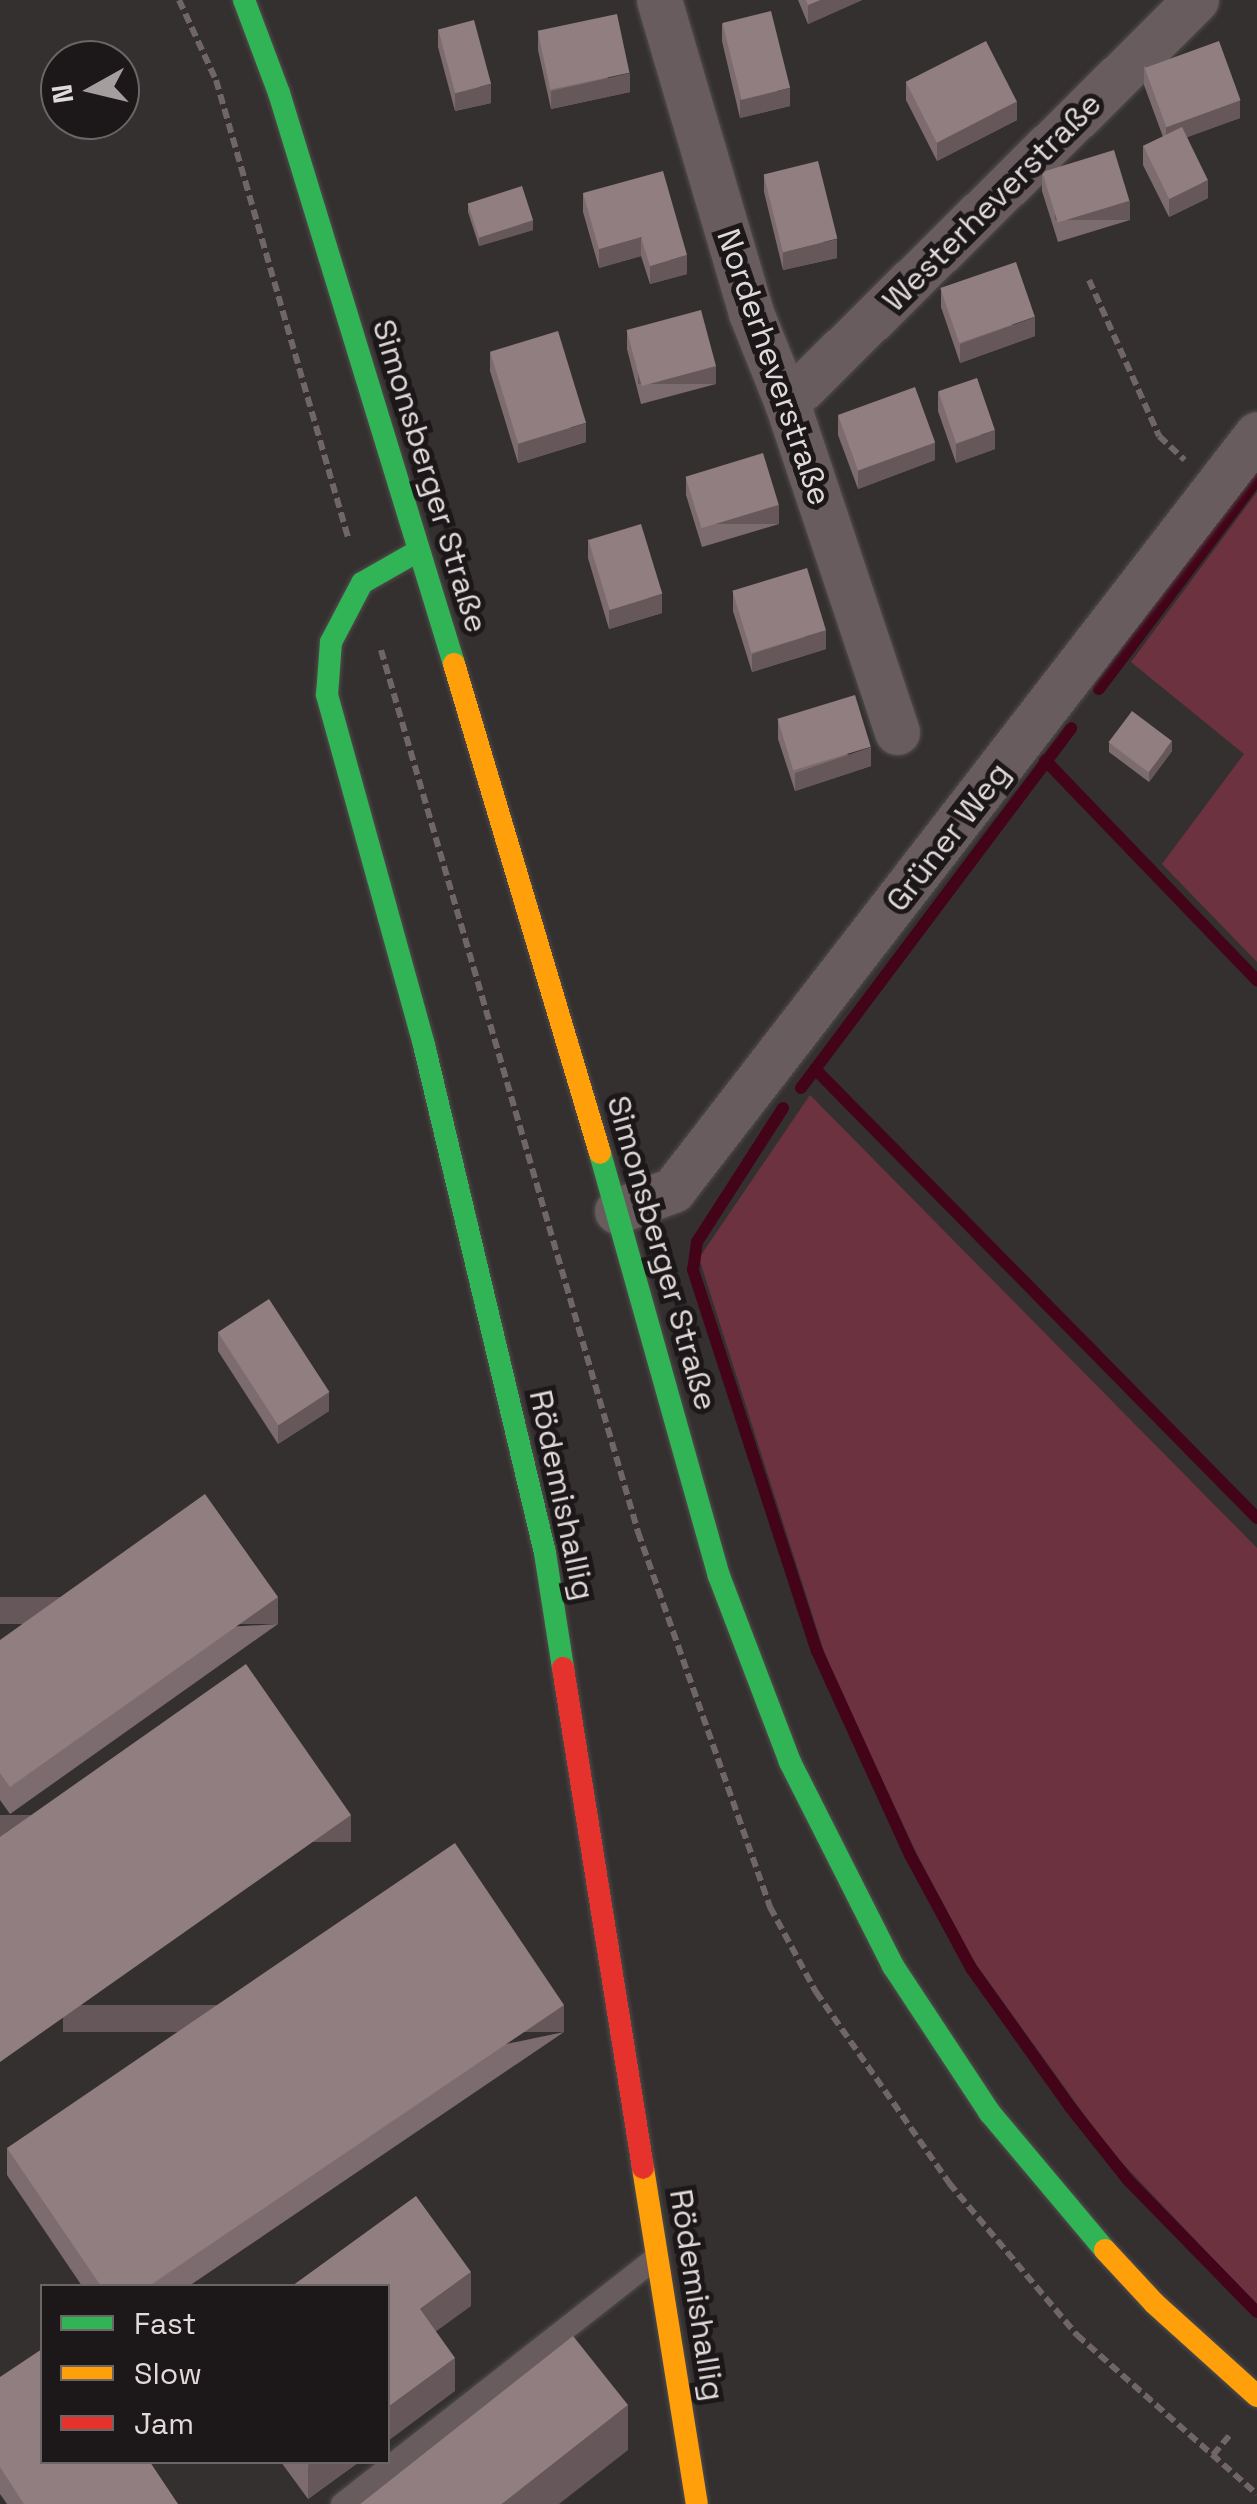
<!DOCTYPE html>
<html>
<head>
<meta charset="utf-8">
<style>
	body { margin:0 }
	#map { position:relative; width:1257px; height:2504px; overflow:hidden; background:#353030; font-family:"Space Grotesk",sans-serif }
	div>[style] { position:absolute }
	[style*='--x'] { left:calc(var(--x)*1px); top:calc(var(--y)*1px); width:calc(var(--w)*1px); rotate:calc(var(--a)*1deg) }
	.green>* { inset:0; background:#6d323f }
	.stream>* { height:12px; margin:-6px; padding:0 6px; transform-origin:6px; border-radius:6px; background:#430419 }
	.path>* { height:6px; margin-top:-3px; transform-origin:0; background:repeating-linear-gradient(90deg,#706668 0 10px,transparent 0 15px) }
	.roads { filter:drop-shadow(0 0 2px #504c4c) drop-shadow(0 0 2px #504c4c) }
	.lane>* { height:22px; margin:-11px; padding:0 11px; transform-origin:11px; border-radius:11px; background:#695c5e }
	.street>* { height:45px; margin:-22.5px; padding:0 22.5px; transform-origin:22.5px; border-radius:22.5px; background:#695c5e }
	.fast>* { height:22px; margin:-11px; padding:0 11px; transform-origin:11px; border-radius:11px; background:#30b455 }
	.slow>* { height:22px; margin:-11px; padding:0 11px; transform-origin:11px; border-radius:11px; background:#ff9f0a }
	.jam>* { height:22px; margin:-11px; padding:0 11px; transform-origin:11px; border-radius:11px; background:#e5322d }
	.wall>* { inset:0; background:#7d6c6f }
	.shaded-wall>* { inset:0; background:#66585a; transform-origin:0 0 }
	.building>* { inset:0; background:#917e81; transform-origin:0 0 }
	span { translate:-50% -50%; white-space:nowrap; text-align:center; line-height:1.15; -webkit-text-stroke:10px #1c1718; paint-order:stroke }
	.street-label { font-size:32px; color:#e1dada }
	.legend { position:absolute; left:40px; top:2284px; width:350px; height:180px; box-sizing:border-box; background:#1c1718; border:2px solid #6b6566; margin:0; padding:12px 18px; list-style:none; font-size:30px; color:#e1dada }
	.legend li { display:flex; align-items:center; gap:20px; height:50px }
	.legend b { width:50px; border:2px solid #6b6566 }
	.north { position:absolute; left:40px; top:40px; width:100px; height:100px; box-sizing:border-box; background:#1c1718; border:2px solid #6b6566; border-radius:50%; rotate:262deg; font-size:28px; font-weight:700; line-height:40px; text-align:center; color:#e1dada }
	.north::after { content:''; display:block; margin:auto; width:35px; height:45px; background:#a59e9e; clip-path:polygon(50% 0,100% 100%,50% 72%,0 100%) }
</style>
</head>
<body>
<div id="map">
	<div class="green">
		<div style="clip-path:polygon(1257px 492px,1257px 962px,1162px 864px,1244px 754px,1131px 662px)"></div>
		<div style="clip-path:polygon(810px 1095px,1257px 1548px,1257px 2305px,1109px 2149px,973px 1960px,916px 1852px,829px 1667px,699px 1258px)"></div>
	</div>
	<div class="stream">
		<div style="--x:1099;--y:689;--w:263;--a:-53"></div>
		<div style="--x:1045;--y:760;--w:306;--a:46.1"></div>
		<div style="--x:815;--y:1069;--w:630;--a:45.45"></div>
		<div style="--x:801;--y:1088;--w:450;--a:-53.1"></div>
		<div style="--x:783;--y:1108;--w:159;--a:122.7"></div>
		<div style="--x:697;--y:1242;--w:28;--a:98"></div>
		<div style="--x:693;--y:1270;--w:401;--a:72"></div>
		<div style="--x:817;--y:1651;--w:224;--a:65.5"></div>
		<div style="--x:910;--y:1855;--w:128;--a:61.6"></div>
		<div style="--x:971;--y:1968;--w:171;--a:54.5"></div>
		<div style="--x:1070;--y:2107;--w:92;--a:51.6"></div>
		<div style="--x:1127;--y:2179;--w:186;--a:45.7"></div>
	</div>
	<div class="path">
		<div style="--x:179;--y:0;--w:88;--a:65.2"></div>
		<div style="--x:216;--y:80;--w:476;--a:73.9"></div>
		<div style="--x:1089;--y:280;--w:171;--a:65.8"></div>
		<div style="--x:1159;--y:436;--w:35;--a:43"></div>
		<div style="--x:381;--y:650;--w:919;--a:73.75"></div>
		<div style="--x:638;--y:1532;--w:398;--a:70.6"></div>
		<div style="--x:770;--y:1907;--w:97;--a:61.6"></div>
		<div style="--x:816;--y:1992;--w:233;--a:55.1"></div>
		<div style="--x:949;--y:2183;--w:199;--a:49.9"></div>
		<div style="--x:1077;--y:2335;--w:240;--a:41.5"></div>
		<div style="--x:1213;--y:2455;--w:26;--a:-50"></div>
	</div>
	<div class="roads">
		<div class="lane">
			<div style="--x:342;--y:2504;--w:397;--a:-38.1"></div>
		</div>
		<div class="street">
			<div style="--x:659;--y:0;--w:326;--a:73.6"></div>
			<div style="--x:751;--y:313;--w:97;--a:68.2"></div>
			<div style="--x:787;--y:403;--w:347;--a:71.5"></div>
			<div style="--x:787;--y:403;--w:574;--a:-44.58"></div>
			<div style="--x:617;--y:1211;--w:60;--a:-20.6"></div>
			<div style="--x:673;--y:1190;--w:955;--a:-52.31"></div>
		</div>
		<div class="fast">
			<div style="--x:244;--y:0;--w:99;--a:69.4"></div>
			<div style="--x:279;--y:93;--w:597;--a:72.96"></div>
			<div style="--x:418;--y:551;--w:64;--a:150.3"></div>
			<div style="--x:362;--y:583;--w:67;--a:117.7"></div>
			<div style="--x:331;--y:642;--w:53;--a:94.3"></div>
			<div style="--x:327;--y:695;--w:363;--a:74.5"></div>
			<div style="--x:424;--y:1045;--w:522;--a:76.6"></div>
			<div style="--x:545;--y:1553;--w:116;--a:81.1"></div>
			<div style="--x:600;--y:1153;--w:439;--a:74.3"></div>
			<div style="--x:719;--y:1576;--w:199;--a:69.1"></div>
			<div style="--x:790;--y:1762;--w:229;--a:63.2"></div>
			<div style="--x:893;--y:1966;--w:176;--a:56.6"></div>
			<div style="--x:990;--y:2113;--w:179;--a:50"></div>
		</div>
		<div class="slow">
			<div style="--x:454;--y:664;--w:510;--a:73.38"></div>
			<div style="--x:643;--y:2168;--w:340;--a:80.9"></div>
			<div style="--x:1105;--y:2250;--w:72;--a:47.2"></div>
			<div style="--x:1154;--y:2303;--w:139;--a:42.1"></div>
		</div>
		<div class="jam">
			<div style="--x:563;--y:1668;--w:506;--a:80.91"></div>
		</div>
	</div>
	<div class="wall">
		<div style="clip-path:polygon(798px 0,862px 0,808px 24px)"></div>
		<div style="clip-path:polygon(722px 23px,790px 106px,740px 118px,722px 41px)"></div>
		<div style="clip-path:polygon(438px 29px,491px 103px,455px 111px,438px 47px)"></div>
		<div style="clip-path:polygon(538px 32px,630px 92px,551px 109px,538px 50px)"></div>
		<div style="clip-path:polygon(1144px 66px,1240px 118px,1187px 137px,1208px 198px,1169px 217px,1143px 165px,1143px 146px,1163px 137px,1144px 85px)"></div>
		<div style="clip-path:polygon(906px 82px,1017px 120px,937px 161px,906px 100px)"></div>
		<div style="clip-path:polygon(1042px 172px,1130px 220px,1058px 242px,1042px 191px)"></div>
		<div style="clip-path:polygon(764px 174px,837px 258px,783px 270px,764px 192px)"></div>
		<div style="clip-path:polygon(583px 193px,687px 274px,650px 284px,641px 256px,599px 268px,583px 212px)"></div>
		<div style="clip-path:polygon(468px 203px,533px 230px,479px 246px,468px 212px)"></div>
		<div style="clip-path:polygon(941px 289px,1035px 336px,960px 363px,941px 307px)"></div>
		<div style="clip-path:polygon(627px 330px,716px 384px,641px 404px,627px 349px)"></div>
		<div style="clip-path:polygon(490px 352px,586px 442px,518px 463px,490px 371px)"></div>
		<div style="clip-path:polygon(938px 392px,995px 449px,956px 463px,938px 411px)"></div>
		<div style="clip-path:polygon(838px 416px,935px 460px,858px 489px,838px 435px)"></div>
		<div style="clip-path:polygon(686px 477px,779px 524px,702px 547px,686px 495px)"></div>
		<div style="clip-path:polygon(588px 539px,662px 613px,609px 629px,588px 558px)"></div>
		<div style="clip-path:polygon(733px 592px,826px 649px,752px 672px,733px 611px)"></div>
		<div style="clip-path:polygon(778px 720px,871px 766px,795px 791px,778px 739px)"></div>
		<div style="clip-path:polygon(1109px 743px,1172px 751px,1149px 782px,1109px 752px)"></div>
		<div style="clip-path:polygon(218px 1333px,329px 1411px,278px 1444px,218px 1351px)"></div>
		<div style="clip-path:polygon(278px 1624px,10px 1814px,0 1800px,0 1640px)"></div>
		<div style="clip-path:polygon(564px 2032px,189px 2286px,82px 2286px,7px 2175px,7px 2148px)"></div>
		<div style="clip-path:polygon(0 2377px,178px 2504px,7px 2504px,0 2494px)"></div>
		<div style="clip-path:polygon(281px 2462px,359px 2462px,308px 2499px)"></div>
	</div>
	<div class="shaded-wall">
		<div style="clip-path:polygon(820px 0,862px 0,808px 24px,808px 5px)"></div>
		<div style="clip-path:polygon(630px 73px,630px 92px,551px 109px,551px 91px)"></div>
		<div style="clip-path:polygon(491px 84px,491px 103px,455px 111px,455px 93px)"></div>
		<div style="clip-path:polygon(790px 88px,790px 106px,740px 118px,740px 100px)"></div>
		<div style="clip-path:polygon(1240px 100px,1240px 118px,1166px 145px,1166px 126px)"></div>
		<div style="clip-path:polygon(1017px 101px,1017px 120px,937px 161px,937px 143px)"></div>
		<div style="clip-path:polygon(1208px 180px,1208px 198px,1169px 217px,1169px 199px)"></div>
		<div style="left:1130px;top:201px;width:19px;height:75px;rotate:90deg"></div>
		<div style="clip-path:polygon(533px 220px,533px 230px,479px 246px,479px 237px)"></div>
		<div style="clip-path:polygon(641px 237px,641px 256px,599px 268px,599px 249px)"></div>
		<div style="clip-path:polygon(837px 239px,837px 258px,783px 270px,783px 252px)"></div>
		<div style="clip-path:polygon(687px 255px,687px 274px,650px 284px,650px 266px)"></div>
		<div style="clip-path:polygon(1035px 317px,1035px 336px,960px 363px,960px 344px)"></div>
		<div style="left:716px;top:366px;width:18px;height:78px;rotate:90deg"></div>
		<div style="clip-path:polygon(586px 423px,586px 442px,518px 463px,518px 444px)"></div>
		<div style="clip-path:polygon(995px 430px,995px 449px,956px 463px,956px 444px)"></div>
		<div style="clip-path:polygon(935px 442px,935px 460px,858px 489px,858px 470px)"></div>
		<div style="left:779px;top:505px;width:19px;height:80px;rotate:90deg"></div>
		<div style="clip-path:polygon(662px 594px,662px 613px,609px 629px,609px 610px)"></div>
		<div style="clip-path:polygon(826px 630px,826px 649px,752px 672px,752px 654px)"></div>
		<div style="clip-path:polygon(1172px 741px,1172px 751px,1149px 782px,1149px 772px)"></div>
		<div style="clip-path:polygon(871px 747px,871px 766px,795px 791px,795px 773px)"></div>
		<div style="clip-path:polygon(329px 1392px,329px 1411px,278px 1444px,278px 1425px)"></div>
		<div style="left:278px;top:1597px;width:27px;height:329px;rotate:90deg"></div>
		<div style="left:351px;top:1815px;width:27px;height:429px;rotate:90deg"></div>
		<div style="left:564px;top:2005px;width:27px;height:501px;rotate:90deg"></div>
		<div style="clip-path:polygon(471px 2272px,471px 2306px,420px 2343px,420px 2309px)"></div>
		<div style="clip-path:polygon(455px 2358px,455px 2391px,388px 2441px,388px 2407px)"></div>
		<div style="clip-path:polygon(628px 2405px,628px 2450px,559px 2504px,502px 2504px)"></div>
		<div style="clip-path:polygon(313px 2462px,359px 2462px,308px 2499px,308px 2465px)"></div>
	</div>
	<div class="building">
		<div style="clip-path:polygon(806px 0,820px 0,808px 5px)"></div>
		<div style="left:771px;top:11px;width:79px;height:50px;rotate:76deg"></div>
		<div style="left:617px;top:14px;width:60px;height:81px;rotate:78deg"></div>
		<div style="left:474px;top:20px;width:66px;height:37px;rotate:75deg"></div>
		<div style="left:986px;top:41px;width:68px;height:90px;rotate:63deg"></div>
		<div style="left:1219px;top:41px;width:63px;height:79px;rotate:70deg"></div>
		<div style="left:1182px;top:127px;width:59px;height:43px;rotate:64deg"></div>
		<div style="left:1114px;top:150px;width:53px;height:75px;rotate:73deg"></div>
		<div style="left:818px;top:161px;width:80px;height:56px;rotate:76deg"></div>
		<div style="clip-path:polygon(663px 171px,687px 255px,650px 266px,641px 237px,599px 249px,583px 193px)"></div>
		<div style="left:522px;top:186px;width:36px;height:57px;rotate:72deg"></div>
		<div style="left:1016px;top:262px;width:58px;height:80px;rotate:71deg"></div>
		<div style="left:701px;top:310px;width:58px;height:77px;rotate:75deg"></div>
		<div style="left:558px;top:331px;width:96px;height:71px;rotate:73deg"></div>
		<div style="left:977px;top:378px;width:55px;height:41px;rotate:71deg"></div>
		<div style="left:915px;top:387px;width:59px;height:82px;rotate:70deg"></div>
		<div style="left:763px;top:453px;width:54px;height:81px;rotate:73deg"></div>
		<div style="left:641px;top:524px;width:73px;height:55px;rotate:73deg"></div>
		<div style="left:807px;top:568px;width:65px;height:78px;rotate:73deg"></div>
		<div style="left:855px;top:695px;width:54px;height:81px;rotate:73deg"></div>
		<div style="left:1132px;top:711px;width:50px;height:39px;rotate:37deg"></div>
		<div style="left:269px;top:1299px;width:111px;height:61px;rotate:57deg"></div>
		<div style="clip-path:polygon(205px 1494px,278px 1597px,10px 1787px,0 1773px,0 1640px)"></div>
		<div style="clip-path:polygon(246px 1664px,351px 1815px,0 2062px,0 1837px)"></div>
		<div style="clip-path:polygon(455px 1843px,564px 2005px,149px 2286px,101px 2286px,7px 2148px)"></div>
		<div style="clip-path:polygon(416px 2196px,471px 2272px,420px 2309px,455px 2358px,388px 2407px,388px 2286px,292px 2286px)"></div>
		<div style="clip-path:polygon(573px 2336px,628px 2405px,502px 2504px,360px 2504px)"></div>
		<div style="clip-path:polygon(42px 2349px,42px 2462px,150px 2462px,178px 2504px,24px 2504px,0 2467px,0 2377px)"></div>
	</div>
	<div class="street-label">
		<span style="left:992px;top:202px;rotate:-45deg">Westerheverstraße</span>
		<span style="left:774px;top:367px;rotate:71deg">Norderheverstraße</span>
		<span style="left:430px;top:476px;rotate:73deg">Simonsberger Straße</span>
		<span style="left:948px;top:837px;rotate:-52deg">Grüner Weg</span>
		<span style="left:662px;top:1253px;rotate:74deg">Simonsberger Straße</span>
		<span style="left:562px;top:1495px;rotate:78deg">Rödemishallig</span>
		<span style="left:697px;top:2295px;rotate:81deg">Rödemishallig</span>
	</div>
	<ul class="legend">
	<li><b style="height:12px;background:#30b455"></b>Fast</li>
	<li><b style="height:12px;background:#ff9f0a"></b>Slow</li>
	<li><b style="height:12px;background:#e5322d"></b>Jam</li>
	</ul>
	<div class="north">N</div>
</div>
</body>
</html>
